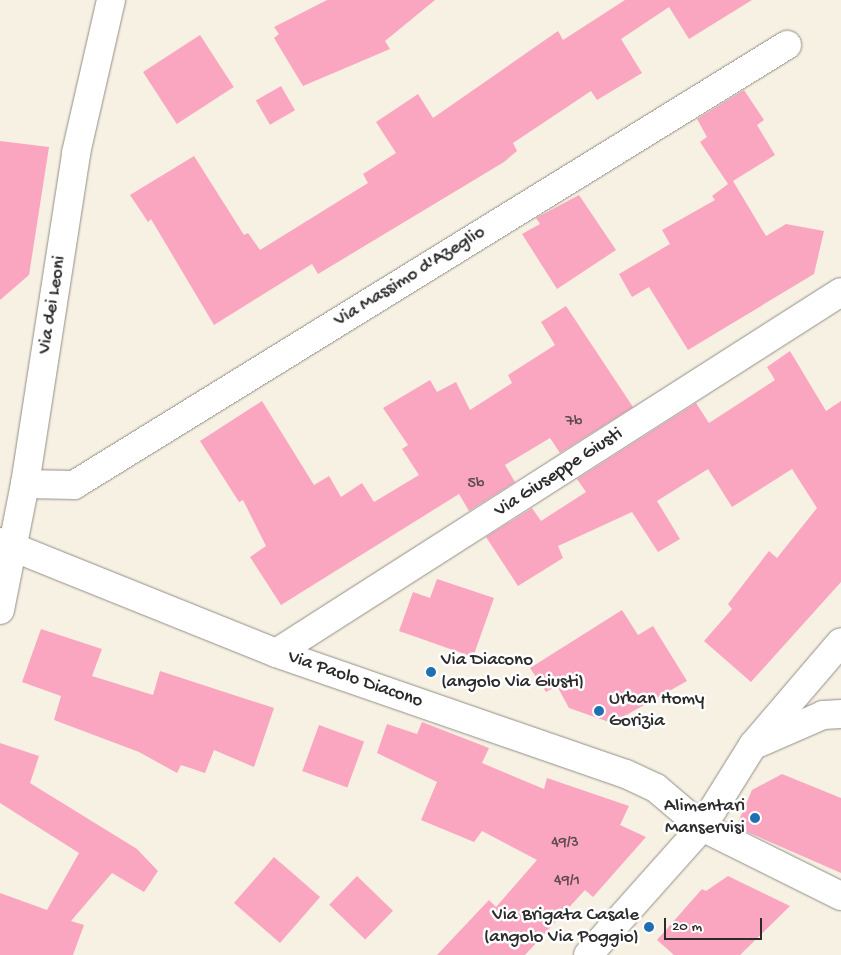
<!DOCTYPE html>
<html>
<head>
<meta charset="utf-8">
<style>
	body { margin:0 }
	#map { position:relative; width:841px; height:955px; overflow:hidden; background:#f7f1e3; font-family:"Gochi Hand",sans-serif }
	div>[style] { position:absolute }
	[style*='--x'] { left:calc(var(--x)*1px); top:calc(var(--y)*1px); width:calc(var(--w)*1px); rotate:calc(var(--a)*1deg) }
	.building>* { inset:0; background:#fba6c0; transform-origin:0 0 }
	.roads { filter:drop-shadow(0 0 1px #918e87) drop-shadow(0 0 1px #918e87) }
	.minor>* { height:28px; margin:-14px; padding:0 14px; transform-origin:14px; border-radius:14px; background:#fff }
	.major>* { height:28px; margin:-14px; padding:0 14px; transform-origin:14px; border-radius:14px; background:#fff }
	.dots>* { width:14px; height:14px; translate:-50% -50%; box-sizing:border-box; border:2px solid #fff; border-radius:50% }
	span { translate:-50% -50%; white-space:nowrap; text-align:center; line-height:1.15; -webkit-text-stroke:5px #fff; paint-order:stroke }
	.number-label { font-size:16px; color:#5f4a50 }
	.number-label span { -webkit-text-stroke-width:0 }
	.street-label { font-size:19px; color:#2b2b2b }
	.poi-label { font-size:19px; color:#2b2b2b }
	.left { translate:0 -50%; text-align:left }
	.right { translate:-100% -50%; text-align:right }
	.scale { position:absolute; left:664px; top:918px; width:98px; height:22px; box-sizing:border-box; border:2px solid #2b2b2b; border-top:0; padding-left:6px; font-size:15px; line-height:18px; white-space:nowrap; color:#2b2b2b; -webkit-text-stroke:4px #fff; paint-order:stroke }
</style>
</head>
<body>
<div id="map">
	<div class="building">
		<div style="clip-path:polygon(327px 0,435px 0,385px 41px,390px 49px,303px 86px,274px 38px,279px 34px,274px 27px)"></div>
		<div style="clip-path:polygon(625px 0,752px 0,689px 39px,669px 7px,621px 39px,642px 73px,597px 100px,591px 91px,513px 143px,517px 151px,504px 162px,318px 274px,312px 264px,214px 325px,151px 219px,148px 222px,130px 195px,194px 156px,244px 235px,248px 233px,260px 250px,368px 183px,363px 174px,396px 153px,376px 122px,418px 94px,433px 118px,558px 31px,563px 40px)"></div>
		<div style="left:200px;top:35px;width:62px;height:68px;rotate:57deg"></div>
		<div style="left:281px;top:86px;width:28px;height:29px;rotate:60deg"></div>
		<div style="clip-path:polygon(744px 90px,764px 120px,757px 125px,775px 155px,733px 181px,766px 236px,786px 224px,824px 231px,814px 274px,688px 350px,649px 287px,632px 297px,619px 274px,670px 244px,662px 230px,715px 200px,712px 196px,728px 184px,700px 142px,707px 137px,697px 119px)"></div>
		<div style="clip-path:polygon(0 141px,49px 147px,29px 275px,0 300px)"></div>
		<div style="clip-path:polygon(579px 195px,616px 250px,557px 289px,522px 234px,540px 224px,536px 218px)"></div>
		<div style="clip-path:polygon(566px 306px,633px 407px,560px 453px,550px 438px,505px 465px,515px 482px,469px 511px,459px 494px,281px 605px,250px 557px,266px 546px,243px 500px,239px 502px,200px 441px,262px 401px,314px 485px,329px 476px,341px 497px,362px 483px,374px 502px,419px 475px,402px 449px,408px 445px,383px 408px,430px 380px,437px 392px,456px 382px,470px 410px,512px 383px,508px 375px,555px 345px,541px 322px)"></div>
		<div style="clip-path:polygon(790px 351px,826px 411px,841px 401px,841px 582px,751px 682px,704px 641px,732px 609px,728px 604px,769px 551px,777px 558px,817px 508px,792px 469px,732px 507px,708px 469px,657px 501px,680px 539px,658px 552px,632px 512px,558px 546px,563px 558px,518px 586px,486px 537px,532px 508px,541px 521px,586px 492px,577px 479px,696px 403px,709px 423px,775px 380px,767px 367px)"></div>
		<div style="clip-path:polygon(437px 579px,494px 598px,473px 657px,399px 631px,413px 592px,430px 598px)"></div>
		<div style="clip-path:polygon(622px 610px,638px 635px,653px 626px,687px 681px,612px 723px,569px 708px,557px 686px,546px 692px,530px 668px)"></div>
		<div style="clip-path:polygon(41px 629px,102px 649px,92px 676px,153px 695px,160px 671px,274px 708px,254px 767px,214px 750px,205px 773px,181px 765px,177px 773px,139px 752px,54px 720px,61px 696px,22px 682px)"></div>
		<div style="clip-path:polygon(422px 722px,489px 748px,482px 763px,544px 789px,547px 778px,629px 806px,620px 825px,646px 837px,593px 897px,585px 890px,525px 955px,437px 955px,489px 900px,496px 907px,537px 860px,482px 831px,474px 842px,421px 820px,437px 782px,377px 753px,387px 724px,417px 734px)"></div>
		<div style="left:319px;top:725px;width:48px;height:49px;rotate:20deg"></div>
		<div style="clip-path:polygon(0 743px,39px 756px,30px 783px,137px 849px,158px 871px,144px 892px,112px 873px,71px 921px,84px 925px,73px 955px,0 955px,0 893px,47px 910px,79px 853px,0 803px)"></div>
		<div style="clip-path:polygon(782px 774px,841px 798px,841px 873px,736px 827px,752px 790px)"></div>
		<div style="left:274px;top:857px;width:61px;height:61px;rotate:41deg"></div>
		<div style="left:357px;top:876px;width:50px;height:40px;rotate:44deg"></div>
		<div style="clip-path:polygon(728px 876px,790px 906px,740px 955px,674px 955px,657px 940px,702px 889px,706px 891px)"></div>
	</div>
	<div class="roads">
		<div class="minor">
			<div style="--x:25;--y:484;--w:49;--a:1.2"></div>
			<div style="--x:74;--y:485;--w:838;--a:-31.68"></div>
			<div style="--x:0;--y:542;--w:297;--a:21.9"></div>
			<div style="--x:276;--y:653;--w:370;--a:19.1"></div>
			<div style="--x:626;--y:774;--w:33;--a:25"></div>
			<div style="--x:656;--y:788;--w:60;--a:40.3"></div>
			<div style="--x:702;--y:827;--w:155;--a:26.4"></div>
			<div style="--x:276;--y:653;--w:670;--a:-32.58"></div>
			<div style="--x:759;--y:743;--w:70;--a:-23.6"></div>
			<div style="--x:823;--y:715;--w:18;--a:-3"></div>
			<div style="--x:588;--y:955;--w:171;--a:-48.3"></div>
			<div style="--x:702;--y:827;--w:97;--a:-58.1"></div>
			<div style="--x:753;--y:745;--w:135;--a:-49.5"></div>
		</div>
		<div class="major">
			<div style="--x:0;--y:610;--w:128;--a:-78.8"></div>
			<div style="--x:25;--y:484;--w:335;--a:-81.2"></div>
			<div style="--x:76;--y:153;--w:157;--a:-77.1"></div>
		</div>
	</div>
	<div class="dots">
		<div style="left:431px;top:672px;background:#1f6fb2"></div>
		<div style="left:599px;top:711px;background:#1f6fb2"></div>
		<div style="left:755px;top:818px;background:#1f6fb2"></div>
		<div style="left:649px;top:927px;background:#1f6fb2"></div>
	</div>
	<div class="number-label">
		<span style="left:574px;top:423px">7b</span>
		<span style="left:476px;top:485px">5b</span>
		<span style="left:565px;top:844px">49/3</span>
		<span style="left:567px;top:882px">49/1</span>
	</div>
	<div class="street-label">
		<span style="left:410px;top:277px;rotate:-32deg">Via Massimo d'Azeglio</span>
		<span style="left:53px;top:305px;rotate:-81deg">Via dei Leoni</span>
		<span style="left:559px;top:473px;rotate:-33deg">Via Giuseppe Giusti</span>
		<span style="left:355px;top:680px;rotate:19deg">Via Paolo Diacono</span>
	</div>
	<div class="poi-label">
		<span class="left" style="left:441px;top:672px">Via Diacono<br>(angolo Via Giusti)</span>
		<span class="left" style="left:609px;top:711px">Urban Homy<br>Gorizia</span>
		<span class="right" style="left:745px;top:818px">Alimentari<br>Manservisi</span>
		<span class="right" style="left:639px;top:927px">Via Brigata Casale<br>(angolo Via Poggio)</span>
	</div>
	<div class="scale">20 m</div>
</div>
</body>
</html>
